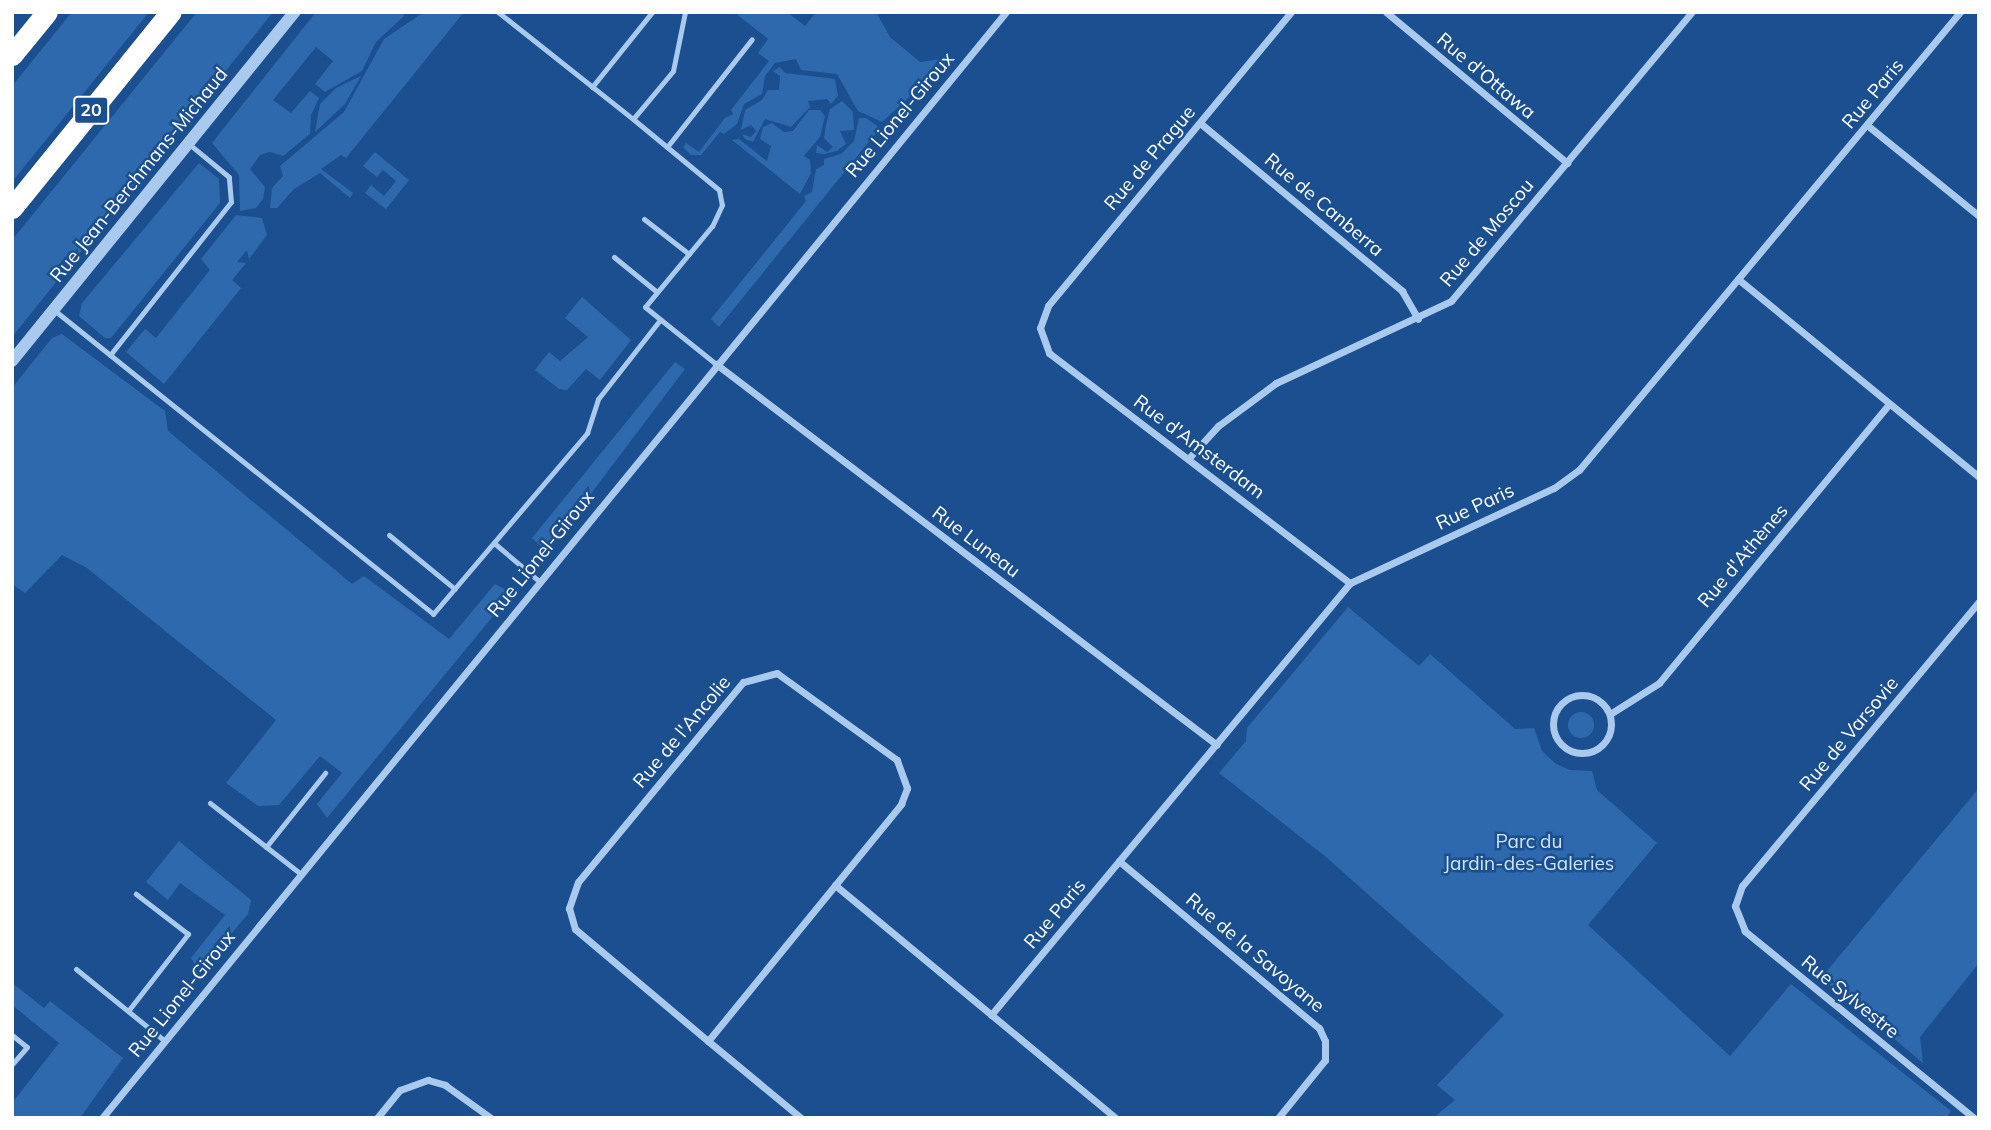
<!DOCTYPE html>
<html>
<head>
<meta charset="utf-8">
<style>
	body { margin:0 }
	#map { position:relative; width:1991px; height:1130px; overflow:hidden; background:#1b4f8f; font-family:Mulish,sans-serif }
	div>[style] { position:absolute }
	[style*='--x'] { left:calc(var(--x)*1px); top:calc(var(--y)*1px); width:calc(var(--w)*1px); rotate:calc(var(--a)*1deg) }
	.green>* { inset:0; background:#2e69ad }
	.round { border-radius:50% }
	.service>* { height:5px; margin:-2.5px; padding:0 2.5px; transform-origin:2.5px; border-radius:2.5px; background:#a9c9ee }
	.minor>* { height:7px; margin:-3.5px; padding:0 3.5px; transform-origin:3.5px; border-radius:3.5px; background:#a9c9ee }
	.minor>.ring { margin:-3.5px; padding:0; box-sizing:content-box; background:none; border:7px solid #a9c9ee; border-radius:50% }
	.tertiary>* { height:12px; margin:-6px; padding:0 6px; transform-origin:6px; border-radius:6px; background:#a9c9ee }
	.motorway>* { height:21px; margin:-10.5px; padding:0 10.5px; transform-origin:10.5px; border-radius:10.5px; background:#fff }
	span { translate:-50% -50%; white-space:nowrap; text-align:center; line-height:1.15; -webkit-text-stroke:5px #1b4f8f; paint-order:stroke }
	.shield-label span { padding:2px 5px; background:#1b4f8f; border:2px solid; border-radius:5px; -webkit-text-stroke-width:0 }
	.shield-label { font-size:18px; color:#fff; font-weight:700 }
	.street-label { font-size:19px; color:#fff }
	.park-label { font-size:19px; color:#cfe3fa }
	.frame { position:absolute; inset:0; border:14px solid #fff; pointer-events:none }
</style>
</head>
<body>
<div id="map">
	<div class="green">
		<div style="clip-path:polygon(72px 12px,149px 12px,12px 182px,12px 86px)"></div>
		<div style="clip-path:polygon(197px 12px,273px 12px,12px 337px,12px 240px)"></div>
		<div style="clip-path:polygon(316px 12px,403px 12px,404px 16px,376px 42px,362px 71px,325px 92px,315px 84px,333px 61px,316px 47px,273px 100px,291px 113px,310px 91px,319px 98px,311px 115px,310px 134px,283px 156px,270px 152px,260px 155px,250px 169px,265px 187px,263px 199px,256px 208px,240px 211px,239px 175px,212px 143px)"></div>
		<div style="clip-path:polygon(424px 12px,464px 12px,346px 158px,341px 155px,321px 169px,353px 193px,350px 198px,320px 173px,294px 189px,277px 208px,270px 208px,272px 188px,283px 176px,280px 166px,344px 112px,384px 39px)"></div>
		<div style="clip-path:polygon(734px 12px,787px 12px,805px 26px,816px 12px,876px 12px,890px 37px,920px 62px,941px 59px,918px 89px,882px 122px,858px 111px,837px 74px,801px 70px,796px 59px,775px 63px,765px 76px,762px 94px,744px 104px,737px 124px,724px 134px,720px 132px,701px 155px,691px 155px,683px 147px,686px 143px,699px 152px,725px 118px,733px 114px,731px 110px,769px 61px,758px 53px,768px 39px)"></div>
		<div style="clip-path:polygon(780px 67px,785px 73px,835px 79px,838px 96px,831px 104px,827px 99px,808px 101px,810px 107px,791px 127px,765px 119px,753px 142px,745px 139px,742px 134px,751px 137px,756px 131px,751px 125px,741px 130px,745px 110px,762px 100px,768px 90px,779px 90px,780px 76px,773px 71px)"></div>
		<div style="clip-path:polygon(361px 76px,345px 104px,315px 132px,320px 104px,336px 88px)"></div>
		<div style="clip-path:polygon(842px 101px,853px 112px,854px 130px,840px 131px,846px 144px,837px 151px,824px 154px,816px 153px,817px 145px,827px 152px,833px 147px,824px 138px,826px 125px,830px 109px)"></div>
		<div style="clip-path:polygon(809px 110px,820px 110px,825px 116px,820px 137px,804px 156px,810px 160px,811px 173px,800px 194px,732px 140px,739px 139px,767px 161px,771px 146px,760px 139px,763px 127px,772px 123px,784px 132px,793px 131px)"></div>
		<div style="clip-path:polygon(859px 118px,866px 118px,880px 128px,719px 327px,711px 319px,806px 201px,804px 196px,812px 192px,816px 169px,824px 165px,824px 159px,841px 154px,854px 141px)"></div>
		<div style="clip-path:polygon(375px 152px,409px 180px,386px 209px,365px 193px,371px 185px,384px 196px,396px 181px,383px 170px,377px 177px,363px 166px)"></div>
		<div style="clip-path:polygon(199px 163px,219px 179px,220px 203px,111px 338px,105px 338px,79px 316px,82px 303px)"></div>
		<div style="clip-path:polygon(236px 215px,262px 218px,267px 235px,249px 259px,247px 250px,237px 262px,246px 263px,232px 280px,241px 288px,164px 384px,126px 352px,145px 329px,156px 338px,210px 270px,201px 259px)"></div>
		<div style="clip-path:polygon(582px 297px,631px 340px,600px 380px,586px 369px,567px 390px,559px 389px,535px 370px,549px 352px,560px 361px,588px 337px,565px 318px)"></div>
		<div style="clip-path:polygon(62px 334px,165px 411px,168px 431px,352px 584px,364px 576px,449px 639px,495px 584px,512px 593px,327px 818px,317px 804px,342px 773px,320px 756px,279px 805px,258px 806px,226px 783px,276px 720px,87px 568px,62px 555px,25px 593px,12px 584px,12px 388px,52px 338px)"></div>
		<div style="clip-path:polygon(675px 362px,685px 369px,547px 552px,532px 538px)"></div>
		<div style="clip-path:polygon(1348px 607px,1419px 666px,1430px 654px,1515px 729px,1534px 728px,1542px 751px,1556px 764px,1570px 770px,1592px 771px,1597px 790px,1657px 843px,1588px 925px,1730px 1056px,1791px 984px,1951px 1111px,1946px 1118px,1433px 1118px,1455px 1100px,1437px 1085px,1504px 1015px,1326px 857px,1219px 773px,1246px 741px,1247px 728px)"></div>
		<div class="round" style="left:1568px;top:712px;width:26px;height:26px"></div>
		<div style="clip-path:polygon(1979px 788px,1979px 963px,1920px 1037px,1923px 1063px,1821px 978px)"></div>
		<div style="clip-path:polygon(179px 841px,251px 900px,248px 914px,205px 965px,197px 968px,191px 958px,225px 915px,180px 883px,168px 900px,146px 882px)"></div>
		<div style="clip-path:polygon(12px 983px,44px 1008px,50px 1001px,123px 1058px,80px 1118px,12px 1118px,12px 1103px,59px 1043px,12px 1005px)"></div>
	</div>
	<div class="service">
		<div style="--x:498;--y:12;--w:172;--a:38.4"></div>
		<div style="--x:685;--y:12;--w:60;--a:101.5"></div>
		<div style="--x:673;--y:71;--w:62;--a:129.8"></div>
		<div style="--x:633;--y:119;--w:112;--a:39.5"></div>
		<div style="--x:719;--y:190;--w:15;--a:79"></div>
		<div style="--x:722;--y:205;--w:23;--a:115"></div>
		<div style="--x:712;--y:226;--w:105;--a:129.6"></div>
		<div style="--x:645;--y:307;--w:91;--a:38.8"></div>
		<div style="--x:592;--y:87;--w:96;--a:-51.3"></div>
		<div style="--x:667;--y:147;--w:137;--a:-51.8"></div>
		<div style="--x:644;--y:219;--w:57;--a:37.9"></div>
		<div style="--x:614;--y:257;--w:55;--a:39.1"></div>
		<div style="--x:54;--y:310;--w:486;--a:38.7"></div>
		<div style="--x:433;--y:614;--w:238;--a:-49.6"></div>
		<div style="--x:587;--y:433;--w:36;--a:-72"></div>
		<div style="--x:598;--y:399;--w:100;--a:-51.9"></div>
		<div style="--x:110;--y:355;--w:195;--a:-51.7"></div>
		<div style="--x:231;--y:202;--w:25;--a:-95"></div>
		<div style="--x:229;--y:177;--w:52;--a:-140.5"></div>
		<div style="--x:389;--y:535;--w:85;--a:39.3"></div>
		<div style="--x:494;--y:543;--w:59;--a:40.2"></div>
		<div style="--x:210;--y:803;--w:115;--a:38"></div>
		<div style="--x:266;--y:847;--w:95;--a:-51.4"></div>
		<div style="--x:76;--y:969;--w:114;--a:39"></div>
		<div style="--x:128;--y:1011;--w:98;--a:-52.1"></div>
		<div style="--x:188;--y:934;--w:66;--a:-142.4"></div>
		<div style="--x:12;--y:1035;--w:19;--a:39"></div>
		<div style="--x:27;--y:1047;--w:23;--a:131"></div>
	</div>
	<div class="minor">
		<div style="--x:1291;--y:12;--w:381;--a:129.6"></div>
		<div style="--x:1048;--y:306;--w:23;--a:110"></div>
		<div style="--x:1040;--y:328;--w:27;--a:70"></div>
		<div style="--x:1049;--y:353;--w:379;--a:37.4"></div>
		<div style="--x:1386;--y:12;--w:236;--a:39.8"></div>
		<div style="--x:1200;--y:123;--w:263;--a:39.7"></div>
		<div style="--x:1402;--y:291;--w:32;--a:60"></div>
		<div style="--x:1867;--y:125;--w:144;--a:39.1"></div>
		<div style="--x:1738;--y:279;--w:312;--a:39.4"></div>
		<div style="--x:716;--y:364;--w:629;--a:37.25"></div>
		<div style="--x:1188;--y:459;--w:45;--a:-47.7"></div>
		<div style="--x:1218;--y:426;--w:72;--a:-36.6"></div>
		<div style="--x:1276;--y:383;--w:193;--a:-25.1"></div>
		<div style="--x:1451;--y:301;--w:376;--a:-50.2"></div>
		<div class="ring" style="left:1553px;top:695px;width:51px;height:51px"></div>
		<div style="--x:1610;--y:714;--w:58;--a:-32.3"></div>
		<div style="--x:1659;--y:683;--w:362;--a:-50.5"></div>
		<div style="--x:1119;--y:861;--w:261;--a:39.9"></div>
		<div style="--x:1319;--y:1028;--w:14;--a:65"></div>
		<div style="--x:1325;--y:1041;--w:19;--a:90"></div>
		<div style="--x:1325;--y:1060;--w:75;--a:129"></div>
		<div style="--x:835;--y:885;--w:365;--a:39.7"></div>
		<div style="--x:991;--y:1015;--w:562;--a:-50.27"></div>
		<div style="--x:1350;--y:583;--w:225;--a:-25"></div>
		<div style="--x:1554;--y:488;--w:31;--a:-36"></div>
		<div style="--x:1579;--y:470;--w:596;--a:-50.24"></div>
		<div style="--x:708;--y:1041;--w:306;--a:-50.8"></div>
		<div style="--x:901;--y:804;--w:17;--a:-69"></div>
		<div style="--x:907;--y:788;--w:30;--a:-110"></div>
		<div style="--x:897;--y:760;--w:148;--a:-144.1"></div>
		<div style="--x:777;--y:673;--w:35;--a:165"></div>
		<div style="--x:743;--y:682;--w:259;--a:129.5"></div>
		<div style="--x:578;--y:882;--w:28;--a:109"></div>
		<div style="--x:569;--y:908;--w:22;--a:74"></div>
		<div style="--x:575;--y:929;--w:174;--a:40.1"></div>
		<div style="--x:708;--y:1041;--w:121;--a:39.6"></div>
		<div style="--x:102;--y:1118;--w:1428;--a:-50.74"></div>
		<div style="--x:377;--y:1118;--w:36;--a:-51"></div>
		<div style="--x:400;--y:1090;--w:30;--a:-20"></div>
		<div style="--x:428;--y:1080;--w:18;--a:16"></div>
		<div style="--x:445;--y:1085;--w:57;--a:35.7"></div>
		<div style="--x:1974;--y:1118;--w:296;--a:-140.8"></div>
		<div style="--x:1745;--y:931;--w:27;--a:-112"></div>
		<div style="--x:1735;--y:906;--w:21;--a:-71"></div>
		<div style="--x:1742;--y:886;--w:370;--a:-50.2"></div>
	</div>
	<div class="tertiary">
		<div style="--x:12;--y:361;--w:449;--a:-51"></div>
	</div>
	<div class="motorway">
		<div style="--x:12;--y:55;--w:55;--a:-50.9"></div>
		<div style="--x:12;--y:208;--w:252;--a:-51"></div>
	</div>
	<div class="shield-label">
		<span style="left:91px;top:110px">20</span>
	</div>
	<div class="street-label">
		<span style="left:1486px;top:76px;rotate:40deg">Rue d'Ottawa</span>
		<span style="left:1873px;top:94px;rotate:-50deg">Rue Paris</span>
		<span style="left:900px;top:115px;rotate:-50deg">Rue Lionel-Giroux</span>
		<span style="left:1150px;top:158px;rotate:-50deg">Rue de Prague</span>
		<span style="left:139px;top:175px;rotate:-51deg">Rue Jean-Berchmans-Michaud</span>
		<span style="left:1324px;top:205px;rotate:40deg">Rue de Canberra</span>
		<span style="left:1487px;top:233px;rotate:-50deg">Rue de Moscou</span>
		<span style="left:1199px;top:447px;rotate:37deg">Rue d'Amsterdam</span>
		<span style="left:1475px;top:507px;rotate:-25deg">Rue Paris</span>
		<span style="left:976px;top:542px;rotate:37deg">Rue Luneau</span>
		<span style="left:541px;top:554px;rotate:-51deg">Rue Lionel-Giroux</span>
		<span style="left:1743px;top:556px;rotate:-50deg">Rue d'Athènes</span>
		<span style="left:682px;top:732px;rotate:-50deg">Rue de l'Ancolie</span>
		<span style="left:1849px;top:734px;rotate:-50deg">Rue de Varsovie</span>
		<span style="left:1055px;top:914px;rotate:-50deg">Rue Paris</span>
		<span style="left:1255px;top:953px;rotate:40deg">Rue de la Savoyane</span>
		<span style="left:182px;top:994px;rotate:-51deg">Rue Lionel-Giroux</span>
		<span style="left:1850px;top:997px;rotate:39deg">Rue Sylvestre</span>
	</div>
	<div class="park-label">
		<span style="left:1529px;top:853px">Parc du<br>Jardin-des-Galeries</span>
	</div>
	<div class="frame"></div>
</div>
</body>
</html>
